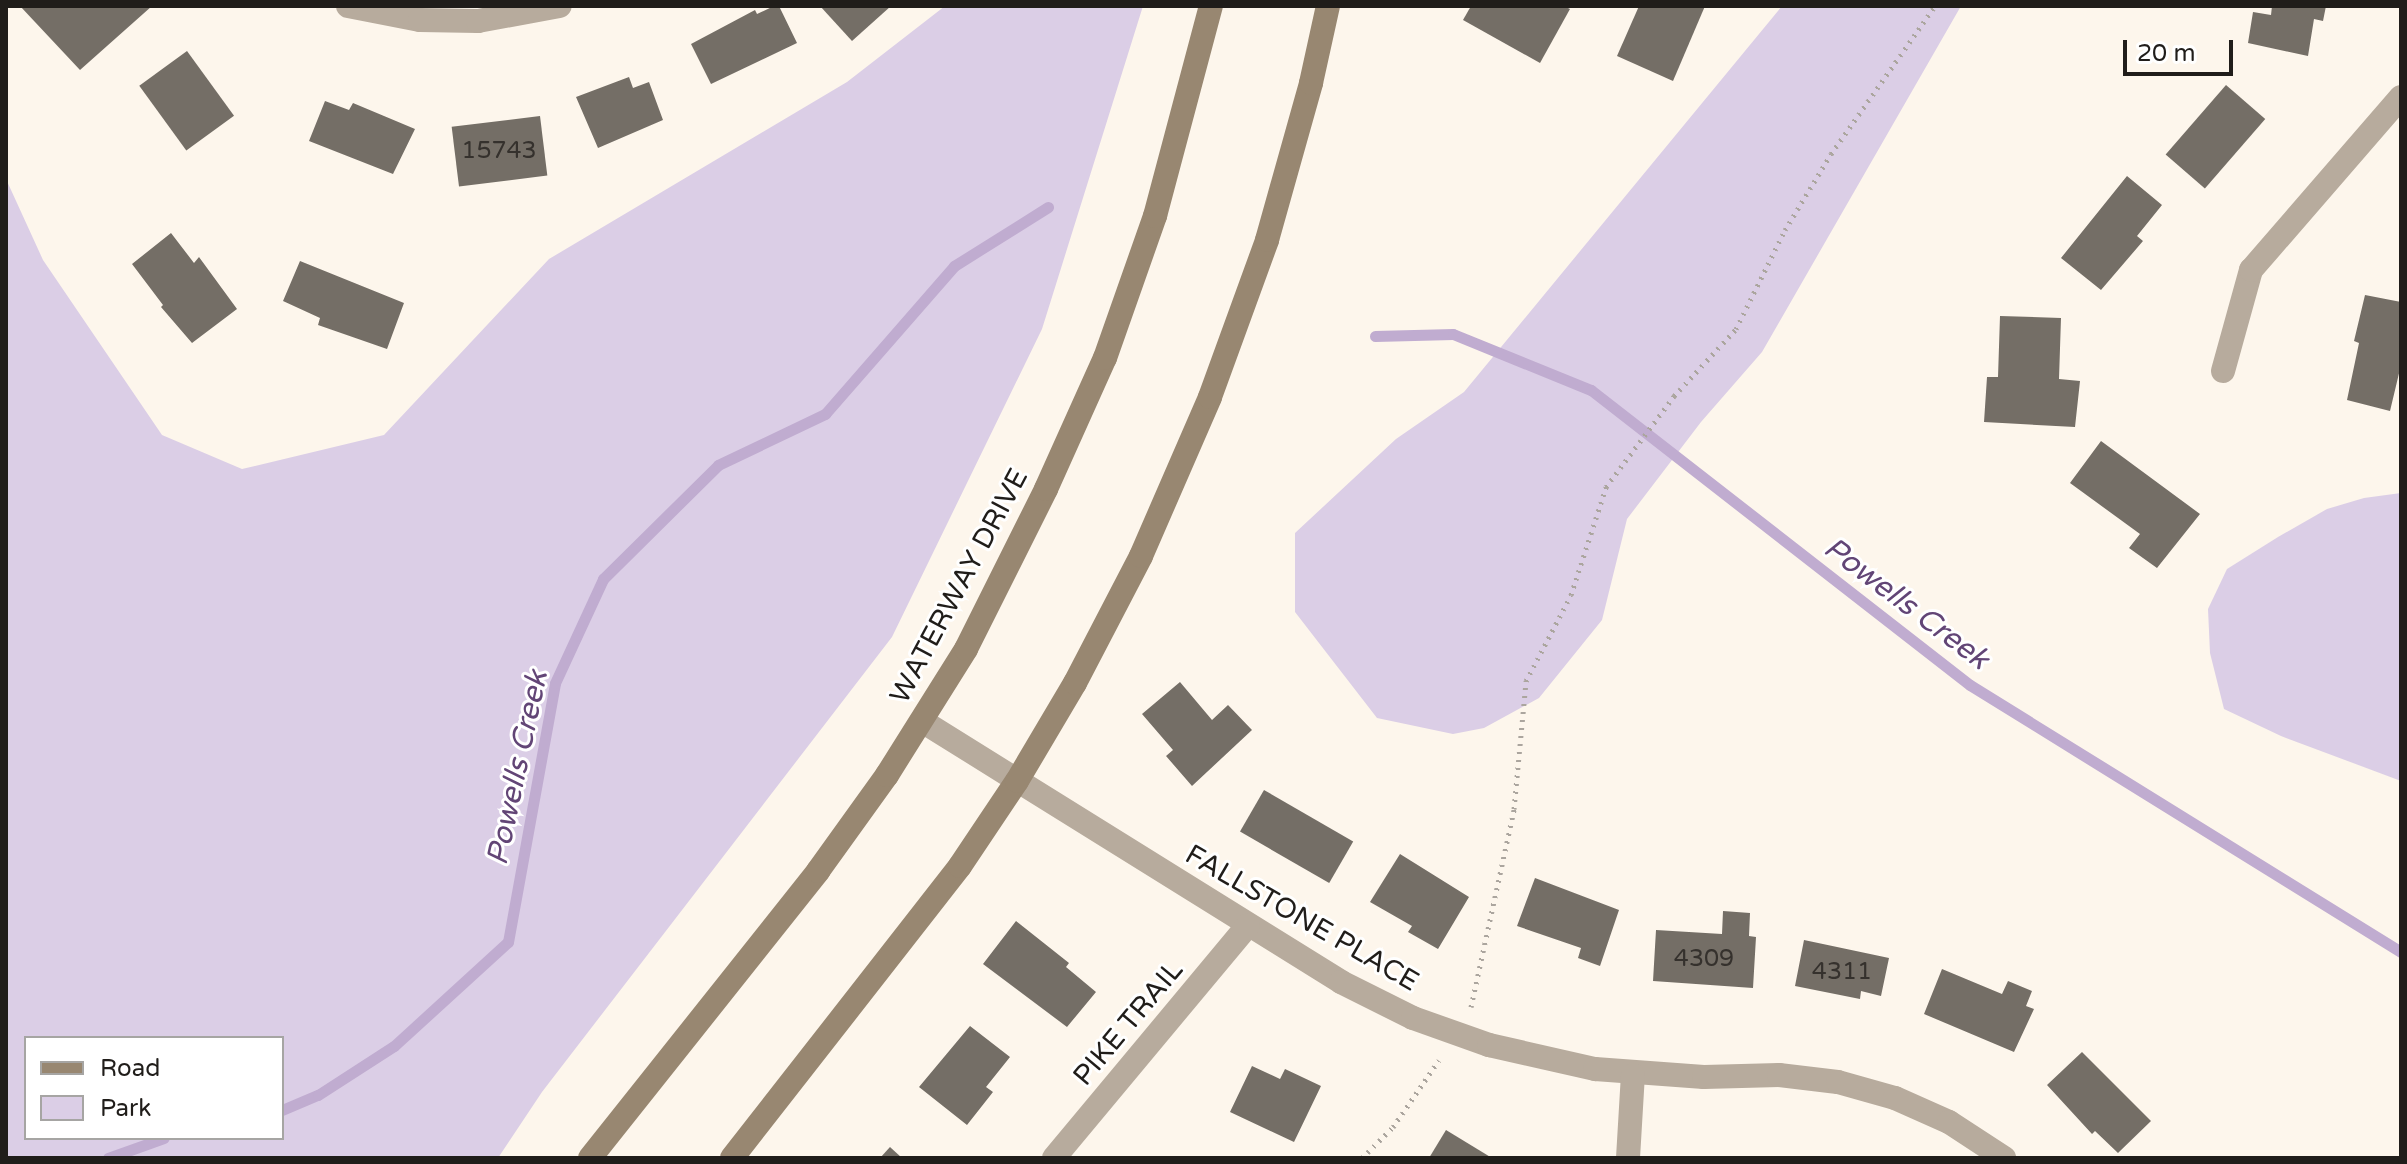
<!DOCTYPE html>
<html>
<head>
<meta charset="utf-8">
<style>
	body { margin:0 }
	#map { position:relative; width:2407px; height:1164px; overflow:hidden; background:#fdf6ec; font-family:"Varela Round",sans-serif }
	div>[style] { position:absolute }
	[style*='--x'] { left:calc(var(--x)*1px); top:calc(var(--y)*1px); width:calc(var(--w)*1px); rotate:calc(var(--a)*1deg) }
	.green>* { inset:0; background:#dbcee6 }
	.stream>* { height:11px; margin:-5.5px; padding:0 5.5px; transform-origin:5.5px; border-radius:5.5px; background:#c0acd0 }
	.building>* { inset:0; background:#746e66; transform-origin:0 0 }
	.path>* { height:5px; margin-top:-2.5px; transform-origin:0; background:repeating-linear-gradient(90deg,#aba59e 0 2px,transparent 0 8px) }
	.minor>* { height:24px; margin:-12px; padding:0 12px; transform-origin:12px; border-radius:12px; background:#b7ab9d }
	.secondary>* { height:24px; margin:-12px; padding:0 12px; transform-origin:12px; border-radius:12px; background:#988771 }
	span { translate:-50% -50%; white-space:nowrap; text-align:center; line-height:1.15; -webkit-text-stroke:6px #fff; paint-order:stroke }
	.number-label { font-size:24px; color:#35312d }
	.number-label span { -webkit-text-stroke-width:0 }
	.street-label { font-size:28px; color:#201d1a }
	.water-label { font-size:30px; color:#624576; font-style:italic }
	.frame { position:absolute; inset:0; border:8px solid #201d1a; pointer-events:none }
	.legend { position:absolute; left:24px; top:1036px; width:260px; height:104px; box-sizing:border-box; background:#fff; border:2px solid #a6a5a3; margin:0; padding:10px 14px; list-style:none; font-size:24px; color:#201d1a }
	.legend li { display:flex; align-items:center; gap:16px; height:40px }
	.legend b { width:40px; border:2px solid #a6a5a3 }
	.scale { position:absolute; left:2123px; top:40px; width:110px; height:36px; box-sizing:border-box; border:4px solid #201d1a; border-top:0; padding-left:10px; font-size:24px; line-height:28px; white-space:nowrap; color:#201d1a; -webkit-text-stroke:6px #fff; paint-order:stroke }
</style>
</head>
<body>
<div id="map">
	<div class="green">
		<div style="clip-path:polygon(evenodd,945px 6px,1143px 6px,1042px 329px,892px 637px,542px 1092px,498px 1158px,6px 1158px,6px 179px,43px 260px,162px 435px,242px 469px,384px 435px,549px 259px,847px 82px,945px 6px,26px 1038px,282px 1038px,282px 1138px,26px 1138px,26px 1038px)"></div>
		<div style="clip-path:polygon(1782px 6px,1961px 6px,1762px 352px,1701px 422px,1627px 519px,1602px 620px,1539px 698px,1484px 728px,1453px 734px,1377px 718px,1295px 612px,1295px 533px,1396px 439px,1464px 392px)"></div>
		<div style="clip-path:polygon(2401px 493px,2401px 781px,2281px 736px,2224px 709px,2210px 653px,2208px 609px,2227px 569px,2278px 537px,2327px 509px,2364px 498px)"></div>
	</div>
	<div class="stream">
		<div style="--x:1375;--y:336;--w:78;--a:-1.5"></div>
		<div style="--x:1453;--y:334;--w:149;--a:22.1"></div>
		<div style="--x:1591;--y:390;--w:480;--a:37.9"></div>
		<div style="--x:1970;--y:685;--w:507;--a:31.78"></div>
		<div style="--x:282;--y:1110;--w:39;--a:-23"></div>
		<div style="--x:318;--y:1095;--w:90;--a:-32.8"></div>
		<div style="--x:394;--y:1046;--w:154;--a:-42.4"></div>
		<div style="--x:508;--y:942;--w:263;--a:-79.7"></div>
		<div style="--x:555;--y:683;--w:115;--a:-65.2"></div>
		<div style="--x:603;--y:579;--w:162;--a:-44.7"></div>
		<div style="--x:718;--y:465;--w:119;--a:-25.5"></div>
		<div style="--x:825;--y:414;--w:196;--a:-48.9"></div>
		<div style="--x:954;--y:266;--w:111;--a:-32.1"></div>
		<div style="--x:108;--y:1158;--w:59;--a:-19.7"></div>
	</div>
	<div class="building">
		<div style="clip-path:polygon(20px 6px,152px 6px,80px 70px)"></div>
		<div style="clip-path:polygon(774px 6px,779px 6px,797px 43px,711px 84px,691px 44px,755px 10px,757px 14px)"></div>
		<div style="clip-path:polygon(820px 6px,891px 6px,852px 41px)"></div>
		<div style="clip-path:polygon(1471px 6px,1564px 6px,1570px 9px,1540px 63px,1463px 20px)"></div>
		<div style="clip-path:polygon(1639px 6px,1705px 6px,1673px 81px,1617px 56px)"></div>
		<div style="clip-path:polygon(2272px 6px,2326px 6px,2323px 21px,2314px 19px,2308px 56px,2248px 43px,2253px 12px,2271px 15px)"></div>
		<div style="left:187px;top:51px;width:80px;height:59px;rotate:54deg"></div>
		<div style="clip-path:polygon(629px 77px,633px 88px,649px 82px,663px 120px,598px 148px,576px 97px)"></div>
		<div style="left:2226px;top:85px;width:52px;height:92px;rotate:41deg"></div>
		<div style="clip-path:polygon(325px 101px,349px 110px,353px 103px,415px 129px,393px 174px,309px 141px)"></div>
		<div style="left:540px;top:116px;width:60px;height:89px;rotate:83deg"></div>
		<div style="clip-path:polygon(2127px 176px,2162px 205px,2137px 236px,2143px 241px,2101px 290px,2061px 258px)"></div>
		<div style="clip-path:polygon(171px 233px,194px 263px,199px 257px,237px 309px,192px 343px,161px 307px,163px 305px,132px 264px)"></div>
		<div style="clip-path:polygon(300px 261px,404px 303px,387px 349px,318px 325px,320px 318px,283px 301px)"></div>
		<div style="clip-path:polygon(2365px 295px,2401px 302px,2401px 365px,2390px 411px,2347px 400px,2359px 343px,2354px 341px)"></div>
		<div style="clip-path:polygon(2000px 316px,2061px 318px,2059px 379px,2080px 381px,2075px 427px,1984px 422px,1987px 377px,1998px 377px)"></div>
		<div style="clip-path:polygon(2101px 441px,2200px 514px,2157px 568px,2129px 548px,2140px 534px,2070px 483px)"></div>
		<div style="clip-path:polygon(1180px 682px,1212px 720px,1228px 705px,1252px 730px,1192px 786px,1166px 756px,1173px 750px,1142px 714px)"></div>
		<div style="left:1264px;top:790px;width:103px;height:48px;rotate:30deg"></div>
		<div style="clip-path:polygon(1400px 854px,1469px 897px,1438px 949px,1408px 932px,1412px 926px,1370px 902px)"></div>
		<div style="clip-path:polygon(1535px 878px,1619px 910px,1600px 966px,1578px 958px,1581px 948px,1517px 926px)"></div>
		<div style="clip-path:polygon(1723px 911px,1750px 913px,1749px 936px,1756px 937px,1753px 988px,1653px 981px,1656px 930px,1722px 934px)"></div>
		<div style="clip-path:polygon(1016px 921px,1069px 963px,1066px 967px,1096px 992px,1067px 1027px,983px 964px)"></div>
		<div style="clip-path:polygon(1804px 940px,1889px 958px,1881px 996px,1861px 991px,1860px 999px,1795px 986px)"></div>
		<div style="clip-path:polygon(1942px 969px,2002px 994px,2008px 981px,2032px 991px,2026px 1006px,2034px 1009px,2014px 1052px,1924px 1014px)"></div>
		<div style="clip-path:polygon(970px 1026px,1010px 1057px,986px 1087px,993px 1092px,967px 1125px,919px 1087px)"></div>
		<div style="clip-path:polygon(2082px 1052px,2151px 1121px,2118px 1153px,2095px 1131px,2092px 1134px,2047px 1085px)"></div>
		<div style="clip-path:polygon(1252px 1066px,1280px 1079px,1285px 1069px,1321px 1086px,1294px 1142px,1230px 1112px)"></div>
		<div style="clip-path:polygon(1446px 1130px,1492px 1158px,1429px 1158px)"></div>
		<div style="clip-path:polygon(890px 1147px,902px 1158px,880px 1158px)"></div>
	</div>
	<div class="path">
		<div style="--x:1471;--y:1007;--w:203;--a:-77.7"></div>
		<div style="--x:1514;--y:809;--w:129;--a:-84.6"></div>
		<div style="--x:1526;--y:681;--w:97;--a:-62.4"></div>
		<div style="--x:1571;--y:595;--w:114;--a:-72"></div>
		<div style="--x:1606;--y:487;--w:114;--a:-53.2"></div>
		<div style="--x:1674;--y:396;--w:91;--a:-47.2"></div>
		<div style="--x:1736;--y:329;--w:110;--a:-63.7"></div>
		<div style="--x:1785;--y:230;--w:89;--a:-58.8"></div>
		<div style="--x:1831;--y:154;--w:181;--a:-54.9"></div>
		<div style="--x:1362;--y:1158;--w:44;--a:-45"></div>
		<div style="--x:1393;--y:1127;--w:81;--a:-55.5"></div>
	</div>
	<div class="minor">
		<div style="--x:348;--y:6;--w:73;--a:11"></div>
		<div style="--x:420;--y:20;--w:58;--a:1"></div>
		<div style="--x:478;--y:21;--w:83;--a:-10.4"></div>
		<div style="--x:2223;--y:371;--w:105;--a:-74.5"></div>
		<div style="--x:2251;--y:270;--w:229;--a:-49.1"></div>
		<div style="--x:922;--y:721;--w:494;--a:31.9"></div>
		<div style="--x:1341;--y:982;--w:80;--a:26.6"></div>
		<div style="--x:1413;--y:1018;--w:81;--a:19.6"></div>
		<div style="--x:1489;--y:1045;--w:109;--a:12.8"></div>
		<div style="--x:1595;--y:1069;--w:109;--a:4.2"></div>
		<div style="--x:1704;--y:1077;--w:75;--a:-1.5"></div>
		<div style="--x:1779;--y:1075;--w:59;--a:6.8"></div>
		<div style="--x:1838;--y:1082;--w:59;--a:15.7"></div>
		<div style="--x:1895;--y:1098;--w:59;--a:24"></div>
		<div style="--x:1949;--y:1122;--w:66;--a:33.2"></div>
		<div style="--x:1054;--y:1158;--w:303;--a:-50.2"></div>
		<div style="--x:1628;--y:1158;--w:83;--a:-86.6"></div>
	</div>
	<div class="secondary">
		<div style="--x:590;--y:1158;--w:367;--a:-51.5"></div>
		<div style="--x:818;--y:871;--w:118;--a:-54.3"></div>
		<div style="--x:887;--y:775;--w:149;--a:-57.9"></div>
		<div style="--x:966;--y:649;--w:179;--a:-63.4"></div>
		<div style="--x:1046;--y:489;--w:144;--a:-65.8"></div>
		<div style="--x:1105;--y:358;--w:151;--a:-70.6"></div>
		<div style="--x:1155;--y:216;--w:217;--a:-75.1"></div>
		<div style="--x:732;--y:1158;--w:370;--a:-52"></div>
		<div style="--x:960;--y:866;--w:102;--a:-56.2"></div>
		<div style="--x:1017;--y:781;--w:114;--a:-59.4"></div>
		<div style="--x:1075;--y:683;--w:143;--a:-62.5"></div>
		<div style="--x:1141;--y:556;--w:173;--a:-66.5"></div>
		<div style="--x:1210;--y:397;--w:167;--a:-70"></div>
		<div style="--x:1267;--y:240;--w:163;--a:-74.3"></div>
		<div style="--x:1311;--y:83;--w:79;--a:-77.6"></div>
	</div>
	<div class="number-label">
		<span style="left:499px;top:151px">15743</span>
		<span style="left:1704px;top:959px">4309</span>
		<span style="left:1842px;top:972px">4311</span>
	</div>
	<div class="street-label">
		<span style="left:959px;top:586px;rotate:-62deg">WATERWAY DRIVE</span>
		<span style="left:1302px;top:918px;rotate:30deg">FALLSTONE PLACE</span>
		<span style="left:1128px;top:1023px;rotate:-50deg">PIKE TRAIL</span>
	</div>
	<div class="water-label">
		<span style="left:1906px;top:604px;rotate:37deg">Powells Creek</span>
		<span style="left:518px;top:768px;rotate:-78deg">Powells Creek</span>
	</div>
	<div class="frame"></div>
	<ul class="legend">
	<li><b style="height:10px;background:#988771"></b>Road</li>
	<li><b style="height:22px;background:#dbcee6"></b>Park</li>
	</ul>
	<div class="scale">20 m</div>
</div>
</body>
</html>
